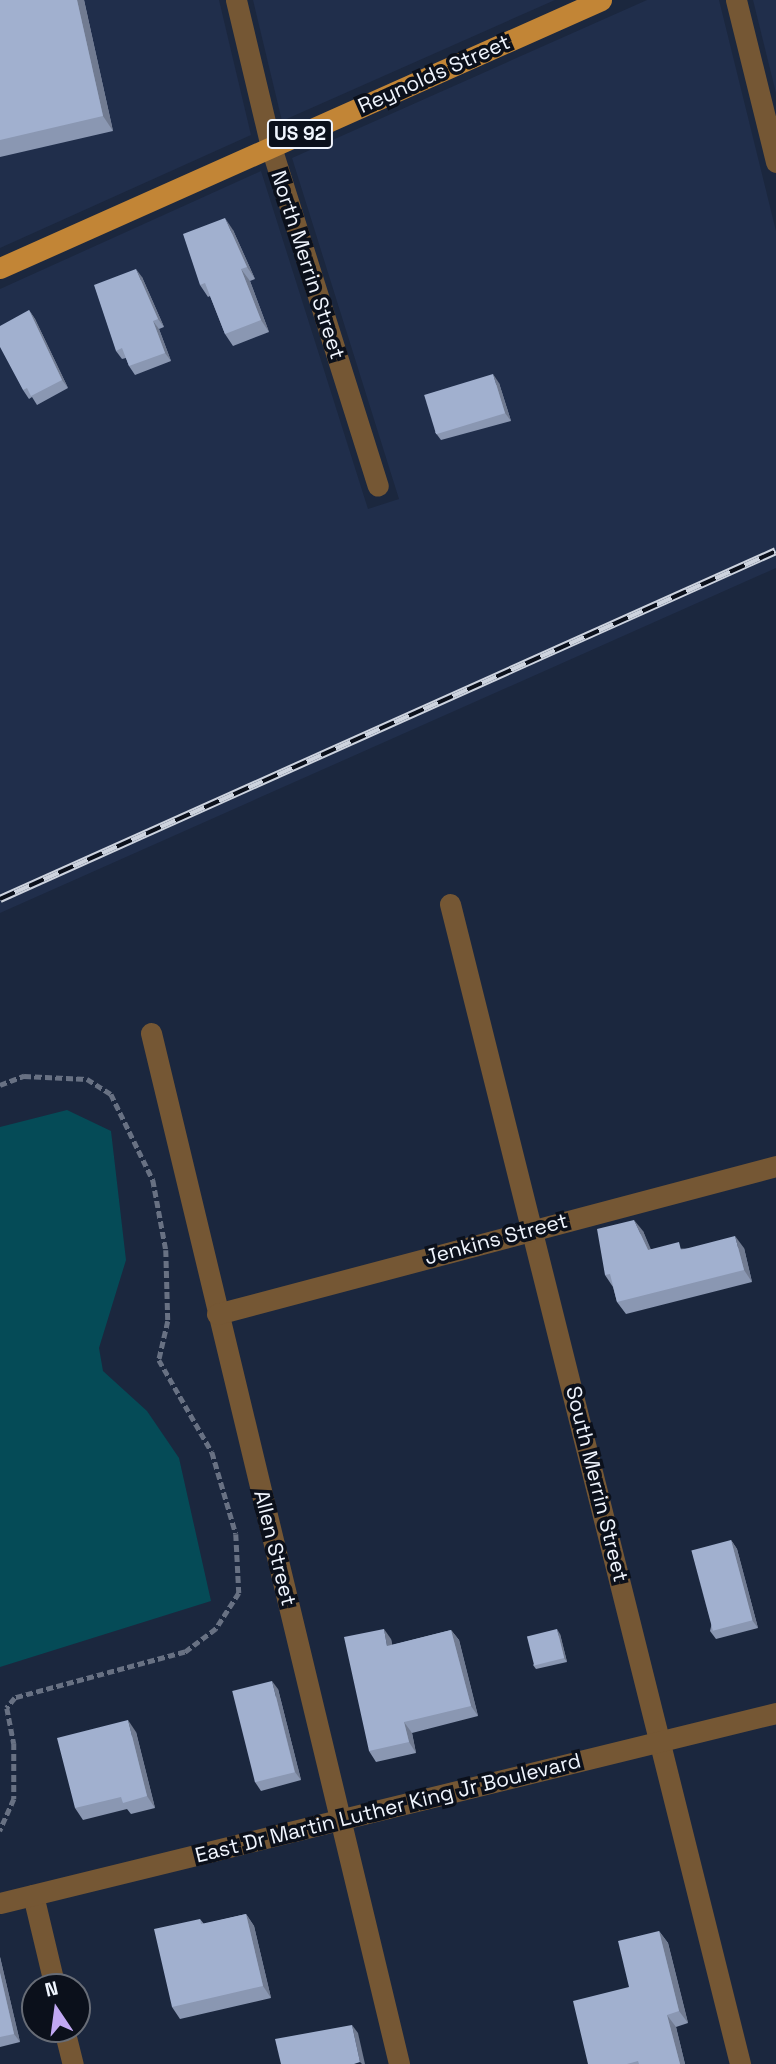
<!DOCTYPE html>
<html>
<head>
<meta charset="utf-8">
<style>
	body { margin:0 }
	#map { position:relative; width:776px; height:2064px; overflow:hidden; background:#1b273e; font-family:"Space Grotesk",sans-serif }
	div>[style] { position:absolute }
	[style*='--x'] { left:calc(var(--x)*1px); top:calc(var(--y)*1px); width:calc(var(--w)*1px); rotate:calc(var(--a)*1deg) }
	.built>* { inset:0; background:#202e4b }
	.water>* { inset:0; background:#054b57 }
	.path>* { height:4.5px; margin-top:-2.25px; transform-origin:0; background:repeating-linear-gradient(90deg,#687183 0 7px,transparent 0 10.5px) }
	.minor>* { height:21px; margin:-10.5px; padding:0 10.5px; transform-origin:10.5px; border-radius:10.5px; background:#755734 }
	.tertiary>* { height:21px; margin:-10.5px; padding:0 10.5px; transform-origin:10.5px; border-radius:10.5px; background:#755734 }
	.primary>* { height:21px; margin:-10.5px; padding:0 10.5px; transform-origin:10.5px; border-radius:10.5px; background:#c28536 }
	.rail>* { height:8px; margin-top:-4px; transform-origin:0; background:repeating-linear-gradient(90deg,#0b101b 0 16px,#cdd3de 0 32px); box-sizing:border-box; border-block:2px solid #cdd3de }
	.wall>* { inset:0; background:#8a97b2 }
	.shaded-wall>* { inset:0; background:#717b91 }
	.building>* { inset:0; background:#a1b0cf; transform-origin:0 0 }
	span { translate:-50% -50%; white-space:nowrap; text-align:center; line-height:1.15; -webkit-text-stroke:7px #0b101b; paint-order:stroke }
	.shield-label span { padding:2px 5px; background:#0b101b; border:2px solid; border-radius:5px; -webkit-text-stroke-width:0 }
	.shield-label { font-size:19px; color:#f0f5fe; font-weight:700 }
	.street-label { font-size:21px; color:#f0f5fe }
	.north { position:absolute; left:21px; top:1973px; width:70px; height:70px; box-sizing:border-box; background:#0b101b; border:2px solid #676c76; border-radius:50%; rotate:347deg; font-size:19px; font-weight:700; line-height:28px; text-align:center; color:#f0f5fe }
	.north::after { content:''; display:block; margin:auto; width:24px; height:32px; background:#c1a8f3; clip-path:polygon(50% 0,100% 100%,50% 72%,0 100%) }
</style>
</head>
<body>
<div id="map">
	<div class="built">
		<div style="clip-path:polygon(0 0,219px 0,251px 135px,0 248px)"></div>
		<div style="clip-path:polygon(253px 0,555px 0,282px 121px)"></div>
		<div style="clip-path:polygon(647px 0,719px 0,776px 231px,776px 568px,0 913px,0 289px,261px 171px,368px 509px,399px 499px,292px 158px)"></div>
		<div style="clip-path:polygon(753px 0,776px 0,776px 93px)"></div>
	</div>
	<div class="water">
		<div style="clip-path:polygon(67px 1110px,111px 1131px,126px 1260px,99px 1348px,103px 1371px,147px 1411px,179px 1458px,211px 1601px,0 1667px,0 1127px)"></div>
	</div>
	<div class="path">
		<div style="--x:0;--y:1085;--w:26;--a:-21"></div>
		<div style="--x:24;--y:1076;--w:63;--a:2.7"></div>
		<div style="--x:87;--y:1079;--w:28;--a:32"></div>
		<div style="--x:111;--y:1094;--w:96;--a:64"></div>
		<div style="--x:153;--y:1180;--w:71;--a:79.5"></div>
		<div style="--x:166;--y:1250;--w:71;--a:88.4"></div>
		<div style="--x:168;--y:1321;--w:40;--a:103"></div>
		<div style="--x:159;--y:1360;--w:106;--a:60.1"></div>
		<div style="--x:212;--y:1452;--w:85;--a:73.7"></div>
		<div style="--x:236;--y:1534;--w:59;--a:87.1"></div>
		<div style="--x:239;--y:1593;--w:43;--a:122.6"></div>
		<div style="--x:216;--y:1629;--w:39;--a:143"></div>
		<div style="--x:185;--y:1652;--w:176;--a:164.9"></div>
		<div style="--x:15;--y:1698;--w:13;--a:129"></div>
		<div style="--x:7;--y:1708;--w:36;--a:79"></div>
		<div style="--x:14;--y:1743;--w:56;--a:90"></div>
		<div style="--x:14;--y:1799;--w:35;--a:114"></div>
	</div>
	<div class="minor">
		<div style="--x:236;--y:0;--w:151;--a:76.6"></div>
		<div style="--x:271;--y:147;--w:355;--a:72.5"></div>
		<div style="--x:736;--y:0;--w:167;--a:76.1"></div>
		<div style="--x:450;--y:904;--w:1196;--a:75.96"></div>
		<div style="--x:151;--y:1033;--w:1060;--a:76.47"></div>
		<div style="--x:217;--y:1314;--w:578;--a:-14.83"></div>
		<div style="--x:33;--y:1895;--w:95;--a:76.6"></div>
		<div style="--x:64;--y:2029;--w:36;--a:76"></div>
	</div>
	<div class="tertiary">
		<div style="--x:0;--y:1903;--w:799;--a:-13.76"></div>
	</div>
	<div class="primary">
		<div style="--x:0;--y:268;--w:658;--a:-24.03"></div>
	</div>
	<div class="rail">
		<div style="--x:0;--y:899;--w:850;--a:-24.15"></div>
	</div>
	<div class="wall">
		<div style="clip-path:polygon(0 0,84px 0,113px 131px,0 157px)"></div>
		<div style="clip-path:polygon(233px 230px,255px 279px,250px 281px,269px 332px,233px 346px,225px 334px,210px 296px,208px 297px,200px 285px)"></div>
		<div style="clip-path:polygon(142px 277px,164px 327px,159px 329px,171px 361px,135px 375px,129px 366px,126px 358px,122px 359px,116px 351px)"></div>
		<div style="clip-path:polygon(29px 310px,35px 319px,68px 388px,37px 405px,32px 397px,29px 399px,23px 390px)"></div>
		<div style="clip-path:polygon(499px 383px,511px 421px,441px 440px,435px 432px)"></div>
		<div style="clip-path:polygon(643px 1231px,650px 1249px,744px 1248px,752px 1282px,626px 1314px,617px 1302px,613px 1287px,605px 1275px)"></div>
		<div style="clip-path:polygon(731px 1540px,737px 1549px,758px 1628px,716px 1639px,710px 1631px)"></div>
		<div style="clip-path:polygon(451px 1630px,459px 1640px,478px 1716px,412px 1733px,416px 1753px,376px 1762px,369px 1751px,391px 1639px,392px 1645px)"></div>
		<div style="clip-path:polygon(560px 1634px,567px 1662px,536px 1669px,533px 1665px)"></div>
		<div style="clip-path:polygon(278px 1689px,301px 1780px,261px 1791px,255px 1782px)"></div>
		<div style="clip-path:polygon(136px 1732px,155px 1808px,131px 1814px,127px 1809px,83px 1820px,75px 1808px)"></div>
		<div style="clip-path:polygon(246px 1914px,254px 1926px,271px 1998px,180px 2019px,172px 2007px,200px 1919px,204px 1924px)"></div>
		<div style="clip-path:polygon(659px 1931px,668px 1943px,688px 2023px,676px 2027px,685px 2064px,588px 2064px)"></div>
		<div style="clip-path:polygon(0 1957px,20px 2042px,0 2047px)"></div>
	</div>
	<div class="shaded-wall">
		<div style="clip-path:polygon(77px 0,84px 0,113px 131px,103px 116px)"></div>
		<div style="clip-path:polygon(225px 218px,233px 230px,255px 279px,247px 267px)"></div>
		<div style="clip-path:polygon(136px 269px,142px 277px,164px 327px,158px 319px)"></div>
		<div style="clip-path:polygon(241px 269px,250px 281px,269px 332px,261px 320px)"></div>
		<div style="clip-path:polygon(29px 310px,35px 319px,68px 388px,62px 380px)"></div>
		<div style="clip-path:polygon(153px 321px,159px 329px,171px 361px,165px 353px)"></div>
		<div style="clip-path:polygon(493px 374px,499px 383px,511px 421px,505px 413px)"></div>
		<div style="clip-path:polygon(634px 1220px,643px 1231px,656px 1261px,648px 1250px)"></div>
		<div style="clip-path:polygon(735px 1236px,744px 1248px,752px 1282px,744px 1270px)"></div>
		<div style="clip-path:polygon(731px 1540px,737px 1549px,758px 1628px,752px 1620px)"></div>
		<div style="clip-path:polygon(384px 1629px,391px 1639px,395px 1657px,387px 1646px)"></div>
		<div style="clip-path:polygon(557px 1629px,560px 1634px,567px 1662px,564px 1658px)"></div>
		<div style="clip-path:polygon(451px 1630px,459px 1640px,478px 1716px,471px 1706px)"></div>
		<div style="clip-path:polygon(272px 1681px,278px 1689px,301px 1780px,295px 1772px)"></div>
		<div style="clip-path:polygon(128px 1720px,136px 1732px,155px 1808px,147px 1796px)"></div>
		<div style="clip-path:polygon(404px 1722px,412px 1733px,416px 1753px,409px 1742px)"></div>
		<div style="clip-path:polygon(246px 1914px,254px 1926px,271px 1998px,263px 1986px)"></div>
		<div style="clip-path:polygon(659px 1931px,668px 1943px,688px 2023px,679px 2011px)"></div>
		<div style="clip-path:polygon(0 1957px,20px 2042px,14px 2034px,0 1973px)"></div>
		<div style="clip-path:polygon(667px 2015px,676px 2027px,685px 2064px,680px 2064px)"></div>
		<div style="clip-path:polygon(352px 2025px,358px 2033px,365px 2064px,362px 2064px,360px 2062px)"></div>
	</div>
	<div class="building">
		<div style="clip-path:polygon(0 0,77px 0,103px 116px,0 140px)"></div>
		<div style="clip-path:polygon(225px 218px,247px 267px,241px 269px,261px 320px,225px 334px,205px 283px,200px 285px,183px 234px)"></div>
		<div style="clip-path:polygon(136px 269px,158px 319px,153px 321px,165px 353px,129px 366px,122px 348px,116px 351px,94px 285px)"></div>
		<div style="clip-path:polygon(29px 310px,62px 380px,31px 396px,27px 388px,23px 390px,0 347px,0 326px)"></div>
		<div style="left:493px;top:374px;width:41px;height:72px;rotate:73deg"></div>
		<div style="clip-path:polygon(634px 1220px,648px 1250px,679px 1242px,681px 1250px,735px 1236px,744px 1270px,617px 1302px,610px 1274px,605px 1275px,597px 1229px)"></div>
		<div style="left:731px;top:1540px;width:83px;height:41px;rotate:75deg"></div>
		<div style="clip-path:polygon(384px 1629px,387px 1646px,451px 1630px,471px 1706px,404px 1722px,409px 1742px,369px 1751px,344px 1637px)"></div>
		<div style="left:557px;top:1629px;width:30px;height:31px;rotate:76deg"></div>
		<div style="left:272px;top:1681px;width:94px;height:41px;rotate:76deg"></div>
		<div style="clip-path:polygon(128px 1720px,147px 1796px,123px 1803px,121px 1797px,75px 1808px,57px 1738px)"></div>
		<div style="clip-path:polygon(246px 1914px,263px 1986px,172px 2007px,154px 1929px,200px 1919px,201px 1924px)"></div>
		<div style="clip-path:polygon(659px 1931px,679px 2011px,667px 2015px,680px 2064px,639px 2064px,638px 2061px,627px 2064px,588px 2064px,573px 2001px,629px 1987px,618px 1941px)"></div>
		<div style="clip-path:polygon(0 1973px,14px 2034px,0 2037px)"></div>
		<div style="clip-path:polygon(352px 2025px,360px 2062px,354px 2064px,281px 2064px,275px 2039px)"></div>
	</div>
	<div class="shield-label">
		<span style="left:300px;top:134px">US 92</span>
	</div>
	<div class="street-label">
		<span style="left:434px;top:74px;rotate:-24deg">Reynolds Street</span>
		<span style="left:308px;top:265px;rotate:72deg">North Merrin Street</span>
		<span style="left:496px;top:1239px;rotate:-15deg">Jenkins Street</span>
		<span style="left:597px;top:1484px;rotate:76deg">South Merrin Street</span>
		<span style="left:275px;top:1548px;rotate:76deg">Allen Street</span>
		<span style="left:388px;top:1808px;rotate:-14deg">East Dr Martin Luther King Jr Boulevard</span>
	</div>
	<div class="north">N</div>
</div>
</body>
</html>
